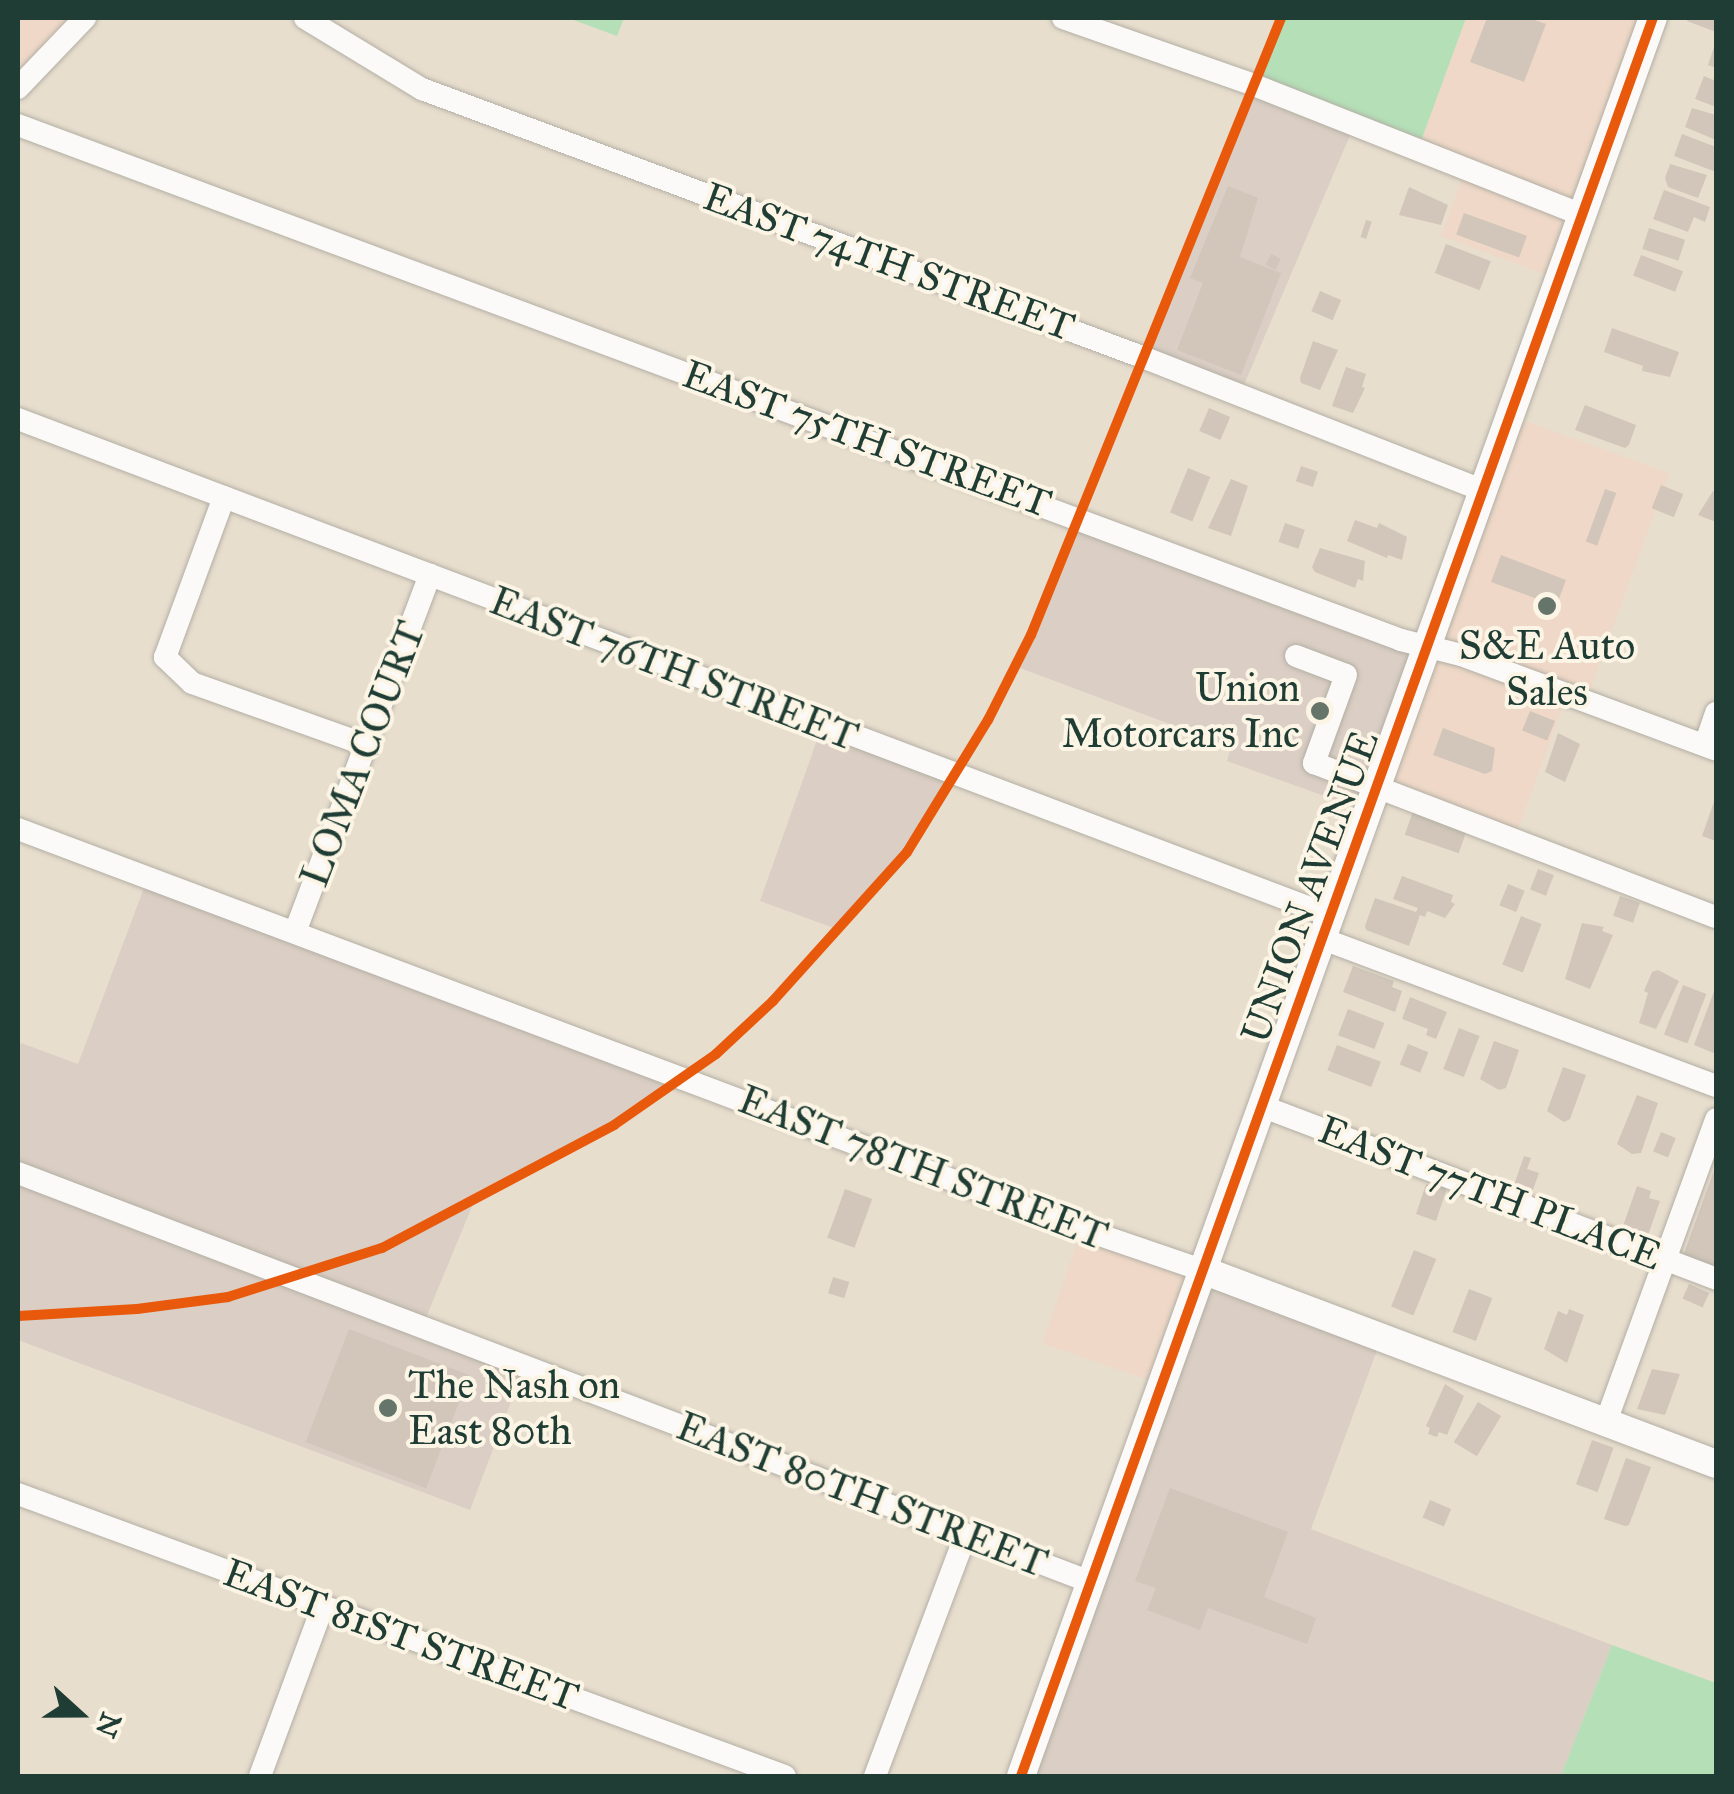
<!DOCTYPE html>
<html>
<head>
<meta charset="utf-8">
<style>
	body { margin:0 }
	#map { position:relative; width:1734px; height:1794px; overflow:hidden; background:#e8dece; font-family:"IM FELL Great Primer",serif }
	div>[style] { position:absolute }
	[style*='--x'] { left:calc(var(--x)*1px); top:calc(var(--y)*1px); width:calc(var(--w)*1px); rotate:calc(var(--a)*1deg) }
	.built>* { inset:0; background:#efd8c7; transform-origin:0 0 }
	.industrial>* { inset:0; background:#dbcec4; transform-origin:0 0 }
	.green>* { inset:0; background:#b4dfb7 }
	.building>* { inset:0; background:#d1c6b9; transform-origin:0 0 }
	.roads { filter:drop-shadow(0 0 2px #b2afa4) drop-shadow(0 0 2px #b2afa4) }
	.minor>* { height:22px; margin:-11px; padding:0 11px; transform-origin:11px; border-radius:11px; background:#fcfaf8 }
	.major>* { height:28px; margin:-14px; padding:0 14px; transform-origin:14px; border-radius:14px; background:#fcfaf8 }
	.cycleway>* { height:10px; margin:-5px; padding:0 5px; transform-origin:5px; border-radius:5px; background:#e8590c }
	.dots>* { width:28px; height:28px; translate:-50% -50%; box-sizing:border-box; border:5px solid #fcf5e5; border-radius:50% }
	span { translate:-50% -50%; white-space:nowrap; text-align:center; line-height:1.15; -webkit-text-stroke:8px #fcf5e5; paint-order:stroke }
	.street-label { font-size:40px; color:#1f3d34 }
	.poi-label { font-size:40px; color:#1f3d34 }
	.right { translate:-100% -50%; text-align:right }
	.left { translate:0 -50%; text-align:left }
	.frame { position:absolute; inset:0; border:20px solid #1f3d34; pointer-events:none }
	.north { position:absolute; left:30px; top:1664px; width:100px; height:100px; -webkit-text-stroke:8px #fcf5e5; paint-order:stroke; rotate:111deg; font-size:28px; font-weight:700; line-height:40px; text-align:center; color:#1f3d34 }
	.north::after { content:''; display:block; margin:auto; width:35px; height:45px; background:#1f3d34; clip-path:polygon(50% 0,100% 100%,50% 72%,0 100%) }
</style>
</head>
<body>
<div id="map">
	<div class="built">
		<div style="clip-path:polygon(18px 18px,85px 18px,18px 88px)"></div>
		<div style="clip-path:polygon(1466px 18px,1653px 18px,1558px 279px,1441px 236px,1465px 170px,1417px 152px)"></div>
		<div style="clip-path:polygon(1509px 415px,1669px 473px,1586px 701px,1567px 695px,1514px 840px,1379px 787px)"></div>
		<div style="left:1082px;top:1229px;width:130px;height:121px;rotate:19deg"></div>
	</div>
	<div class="industrial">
		<div style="left:1254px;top:85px;width:108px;height:294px;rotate:23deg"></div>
		<div style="clip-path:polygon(1078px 517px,1428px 647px,1369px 812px,1227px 761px,1231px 747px,1015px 666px)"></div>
		<div style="clip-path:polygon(822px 726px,955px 775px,907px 852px,839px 930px,760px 901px)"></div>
		<div style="clip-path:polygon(148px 877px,683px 1078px,614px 1125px,473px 1204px,423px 1325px,525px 1365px,470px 1510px,18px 1340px,18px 1051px,21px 1043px,78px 1064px)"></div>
		<div style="clip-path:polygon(1205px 1271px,1383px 1334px,1311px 1529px,1612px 1645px,1561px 1776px,1021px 1776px)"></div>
	</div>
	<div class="green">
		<div style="clip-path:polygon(568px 18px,624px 18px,617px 36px)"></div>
		<div style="clip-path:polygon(1281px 18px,1466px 18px,1417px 152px,1254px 85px)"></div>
		<div style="clip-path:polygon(1612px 1645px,1716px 1683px,1716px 1776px,1561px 1776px)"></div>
	</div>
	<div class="building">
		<div style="clip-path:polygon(1487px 18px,1529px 18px,1546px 24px,1524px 82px,1470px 62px)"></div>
		<div style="clip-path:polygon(1688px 18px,1716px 18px,1716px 32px,1687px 21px)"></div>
		<div style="clip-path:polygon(1716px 41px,1716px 68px,1708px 65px)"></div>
		<div style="clip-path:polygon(1704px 76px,1716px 81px,1716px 107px,1695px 99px)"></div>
		<div style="clip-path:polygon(1692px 108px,1716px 115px,1716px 140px,1685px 127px)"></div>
		<div style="clip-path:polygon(1682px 134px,1716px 147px,1716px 172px,1674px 156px)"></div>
		<div style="clip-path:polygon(1670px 164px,1707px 175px,1698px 198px,1668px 187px,1665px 178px)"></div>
		<div style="clip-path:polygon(1228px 186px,1258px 198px,1240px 257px,1281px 273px,1241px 375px,1177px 350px,1203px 283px,1190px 278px)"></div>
		<div style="clip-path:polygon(1409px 187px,1448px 205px,1441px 225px,1399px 215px)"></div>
		<div style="clip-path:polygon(1664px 190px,1710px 207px,1705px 222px,1694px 217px,1688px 232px,1653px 219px)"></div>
		<div style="left:1464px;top:213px;width:67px;height:23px;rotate:20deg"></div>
		<div style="left:1366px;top:220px;width:6px;height:18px;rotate:18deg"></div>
		<div style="left:1649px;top:228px;width:38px;height:22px;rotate:18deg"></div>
		<div style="left:1446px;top:244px;width:48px;height:31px;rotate:21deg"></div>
		<div style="left:1271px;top:254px;width:11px;height:12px;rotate:27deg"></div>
		<div style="left:1641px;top:255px;width:45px;height:22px;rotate:21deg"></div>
		<div style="left:1320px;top:291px;width:23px;height:22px;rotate:23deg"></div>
		<div style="clip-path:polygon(1612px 328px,1679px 352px,1670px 377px,1642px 371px,1643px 366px,1604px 352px)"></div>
		<div style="clip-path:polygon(1313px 341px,1338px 350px,1320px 390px,1301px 383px,1300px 378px)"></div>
		<div style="clip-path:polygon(1346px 367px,1366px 374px,1362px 387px,1365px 388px,1353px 413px,1332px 406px)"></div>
		<div style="clip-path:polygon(1585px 405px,1636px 425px,1629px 445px,1625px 448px,1575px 430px)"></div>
		<div style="left:1209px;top:408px;width:23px;height:25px;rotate:23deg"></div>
		<div style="left:1301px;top:466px;width:18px;height:16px;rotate:19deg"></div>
		<div style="left:1188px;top:468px;width:24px;height:48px;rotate:22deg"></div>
		<div style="clip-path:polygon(1231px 479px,1248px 486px,1231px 536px,1208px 528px)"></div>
		<div style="left:1661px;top:485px;width:24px;height:25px;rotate:22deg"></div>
		<div style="left:1605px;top:489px;width:12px;height:56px;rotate:20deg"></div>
		<div style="clip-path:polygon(1713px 491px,1716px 492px,1716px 522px,1698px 515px)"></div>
		<div style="clip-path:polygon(1355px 520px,1377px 528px,1379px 523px,1407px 537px,1402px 560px,1388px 555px,1387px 558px,1347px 541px)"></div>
		<div style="left:1285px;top:523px;width:21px;height:20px;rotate:19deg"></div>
		<div style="clip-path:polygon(1320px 548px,1365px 561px,1363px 581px,1358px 579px,1355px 588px,1315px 572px,1312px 567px)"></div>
		<div style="clip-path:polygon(1501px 555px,1566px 580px,1556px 607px,1538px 604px,1540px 600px,1491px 582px)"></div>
		<div style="left:1530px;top:711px;width:27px;height:21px;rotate:22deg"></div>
		<div style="clip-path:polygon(1443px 728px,1495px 748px,1492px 771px,1485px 774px,1433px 755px)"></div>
		<div style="clip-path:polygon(1558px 733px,1580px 744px,1565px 782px,1545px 772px)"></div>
		<div style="clip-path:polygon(1716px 796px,1716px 841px,1702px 836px)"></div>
		<div style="left:1413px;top:811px;width:57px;height:25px;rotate:19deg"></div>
		<div style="left:1538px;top:869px;width:17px;height:22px;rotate:21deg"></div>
		<div style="clip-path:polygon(1402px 876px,1453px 895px,1451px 902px,1455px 904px,1445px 918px,1427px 911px,1425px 917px,1420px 915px,1409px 946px,1366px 930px,1365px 926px,1375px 898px,1416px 912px,1418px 908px,1393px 899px)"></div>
		<div style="left:1508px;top:884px;width:18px;height:23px;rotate:22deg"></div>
		<div style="left:1620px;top:896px;width:21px;height:21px;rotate:19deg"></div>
		<div style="left:1521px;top:916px;width:22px;height:52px;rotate:21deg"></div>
		<div style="clip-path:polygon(1582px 923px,1604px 927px,1602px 931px,1613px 935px,1590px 989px,1565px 979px)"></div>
		<div style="clip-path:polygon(1353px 966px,1394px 981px,1392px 987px,1402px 991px,1395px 1012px,1343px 992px)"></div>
		<div style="clip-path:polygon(1658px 970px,1679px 981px,1656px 1029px,1639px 1023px,1648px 993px,1644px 991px,1652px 972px)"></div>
		<div style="left:1683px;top:985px;width:25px;height:53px;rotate:21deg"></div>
		<div style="clip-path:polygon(1716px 986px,1716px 1054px,1694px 1045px)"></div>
		<div style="clip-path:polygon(1410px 997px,1447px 1012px,1436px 1039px,1426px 1035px,1428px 1029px,1402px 1019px)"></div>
		<div style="left:1348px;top:1009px;width:39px;height:28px;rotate:21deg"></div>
		<div style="left:1459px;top:1028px;width:22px;height:44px;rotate:21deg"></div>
		<div style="clip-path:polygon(1494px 1041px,1519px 1050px,1506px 1088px,1499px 1090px,1480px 1079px)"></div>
		<div style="left:1408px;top:1044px;width:22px;height:22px;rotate:22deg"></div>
		<div style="left:1337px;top:1045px;width:47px;height:27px;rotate:21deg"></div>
		<div style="clip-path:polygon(1563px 1067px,1586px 1075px,1570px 1119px,1564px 1122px,1547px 1111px)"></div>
		<div style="clip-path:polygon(1637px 1095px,1658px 1103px,1641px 1153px,1632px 1154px,1617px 1144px)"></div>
		<div style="left:1661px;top:1132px;width:16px;height:21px;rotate:22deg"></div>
		<div style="clip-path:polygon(1524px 1156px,1531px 1158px,1527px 1169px,1539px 1173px,1532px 1192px,1514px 1185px)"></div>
		<div style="clip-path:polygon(1716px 1165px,1716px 1268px,1683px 1256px)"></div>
		<div style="clip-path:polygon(1436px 1183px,1446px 1186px,1446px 1191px,1436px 1221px,1416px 1214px,1426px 1184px,1435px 1187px)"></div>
		<div style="clip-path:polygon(1637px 1186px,1651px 1191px,1649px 1198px,1660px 1201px,1647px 1238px,1622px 1229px)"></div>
		<div style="left:845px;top:1189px;width:29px;height:52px;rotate:20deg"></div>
		<div style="left:1414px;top:1250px;width:24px;height:61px;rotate:22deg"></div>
		<div style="left:833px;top:1277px;width:17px;height:17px;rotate:17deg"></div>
		<div style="left:1689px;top:1284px;width:22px;height:16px;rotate:24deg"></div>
		<div style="left:1469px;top:1289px;width:25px;height:46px;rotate:21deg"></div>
		<div style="clip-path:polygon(1569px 1309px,1584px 1315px,1567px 1363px,1544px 1349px,1558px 1311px,1567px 1315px)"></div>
		<div style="left:349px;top:1329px;width:129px;height:121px;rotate:21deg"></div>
		<div style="clip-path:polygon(1652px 1369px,1680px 1374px,1665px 1415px,1637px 1409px)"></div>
		<div style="clip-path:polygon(1445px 1384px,1464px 1396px,1447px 1435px,1439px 1432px,1437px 1437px,1428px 1434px,1430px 1428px,1426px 1426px)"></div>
		<div style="left:1478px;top:1402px;width:27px;height:47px;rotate:31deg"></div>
		<div style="left:1592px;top:1440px;width:23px;height:47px;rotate:20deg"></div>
		<div style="clip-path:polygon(1626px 1458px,1651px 1467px,1629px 1525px,1625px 1526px,1604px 1519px)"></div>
		<div style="clip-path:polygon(1170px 1488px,1288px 1532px,1264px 1597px,1316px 1618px,1307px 1644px,1208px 1608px,1200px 1630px,1147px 1610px,1156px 1588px,1135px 1581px)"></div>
		<div style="left:1430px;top:1500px;width:23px;height:19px;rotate:23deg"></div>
	</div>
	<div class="roads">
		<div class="minor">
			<div style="--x:305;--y:18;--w:137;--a:31.3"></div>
			<div style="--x:422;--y:89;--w:771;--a:20.41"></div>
			<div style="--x:1145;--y:358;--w:361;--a:21.4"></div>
			<div style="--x:1063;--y:18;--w:202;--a:19.3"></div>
			<div style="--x:1254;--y:85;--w:353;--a:21.6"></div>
			<div style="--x:18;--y:88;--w:97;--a:-46.3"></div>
			<div style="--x:18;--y:125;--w:1476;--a:20.42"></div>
			<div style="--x:1401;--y:640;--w:62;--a:14"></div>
			<div style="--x:1461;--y:655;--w:272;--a:20.4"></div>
			<div style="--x:18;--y:419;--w:1404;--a:20.73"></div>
			<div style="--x:224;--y:497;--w:171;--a:110.2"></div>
			<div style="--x:165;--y:657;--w:37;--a:44"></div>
			<div style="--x:192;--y:683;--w:185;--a:19.6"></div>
			<div style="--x:1296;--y:656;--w:53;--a:20.8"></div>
			<div style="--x:1346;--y:675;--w:94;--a:110"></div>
			<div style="--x:1314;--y:763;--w:430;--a:21"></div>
			<div style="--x:1705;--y:745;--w:34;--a:-71"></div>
			<div style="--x:18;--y:829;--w:1137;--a:20.6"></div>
			<div style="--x:1082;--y:1229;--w:130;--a:18.9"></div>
			<div style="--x:295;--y:932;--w:382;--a:-69.3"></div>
			<div style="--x:1323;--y:939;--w:420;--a:20.5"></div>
			<div style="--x:1264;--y:1107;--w:484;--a:20.8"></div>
			<div style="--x:18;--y:1173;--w:1147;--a:20.88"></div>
			<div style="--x:1607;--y:1419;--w:319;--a:-70"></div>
			<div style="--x:18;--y:1494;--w:817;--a:20.19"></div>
			<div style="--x:260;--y:1776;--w:181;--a:-69.7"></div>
			<div style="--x:875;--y:1776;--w:256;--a:-69.4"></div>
		</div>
		<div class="major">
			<div style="--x:1205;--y:1271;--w:546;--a:20.69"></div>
			<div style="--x:1021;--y:1776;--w:1868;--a:-70.23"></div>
		</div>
	</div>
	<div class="cycleway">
		<div style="--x:18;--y:1316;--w:119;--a:-3.4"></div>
		<div style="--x:137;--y:1309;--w:92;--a:-7.5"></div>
		<div style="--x:228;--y:1297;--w:162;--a:-17.7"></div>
		<div style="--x:382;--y:1248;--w:263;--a:-27.9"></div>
		<div style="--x:614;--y:1125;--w:124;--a:-34.8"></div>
		<div style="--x:716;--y:1054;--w:78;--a:-42.9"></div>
		<div style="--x:773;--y:1001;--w:200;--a:-48"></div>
		<div style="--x:907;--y:852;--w:155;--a:-58.5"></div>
		<div style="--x:988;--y:720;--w:95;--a:-63.2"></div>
		<div style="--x:1031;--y:635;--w:666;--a:-67.94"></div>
		<div style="--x:1021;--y:1776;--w:1868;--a:-70.23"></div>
	</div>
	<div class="dots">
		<div style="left:1547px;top:606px;background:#65756a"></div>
		<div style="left:1320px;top:711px;background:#65756a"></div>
		<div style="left:388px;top:1408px;background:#65756a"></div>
	</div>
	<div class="street-label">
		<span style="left:889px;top:262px;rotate:20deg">EAST 74TH STREET</span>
		<span style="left:867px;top:439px;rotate:20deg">EAST 75TH STREET</span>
		<span style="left:674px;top:669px;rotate:21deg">EAST 76TH STREET</span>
		<span style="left:363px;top:754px;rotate:-69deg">LOMA COURT</span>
		<span style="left:1310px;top:887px;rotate:-70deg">UNION AVENUE</span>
		<span style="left:923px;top:1168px;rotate:21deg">EAST 78TH STREET</span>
		<span style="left:1490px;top:1193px;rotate:21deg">EAST 77TH PLACE</span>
		<span style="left:862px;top:1495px;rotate:21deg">EAST 80TH STREET</span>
		<span style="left:401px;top:1635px;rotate:20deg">EAST 81ST STREET</span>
	</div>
	<div class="poi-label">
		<span style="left:1547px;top:669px">S&amp;E Auto<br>Sales</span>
		<span class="right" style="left:1300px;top:711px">Union<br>Motorcars Inc</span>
		<span class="left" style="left:408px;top:1408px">The Nash on<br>East 80th</span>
	</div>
	<div class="frame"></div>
	<div class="north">N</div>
</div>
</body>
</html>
